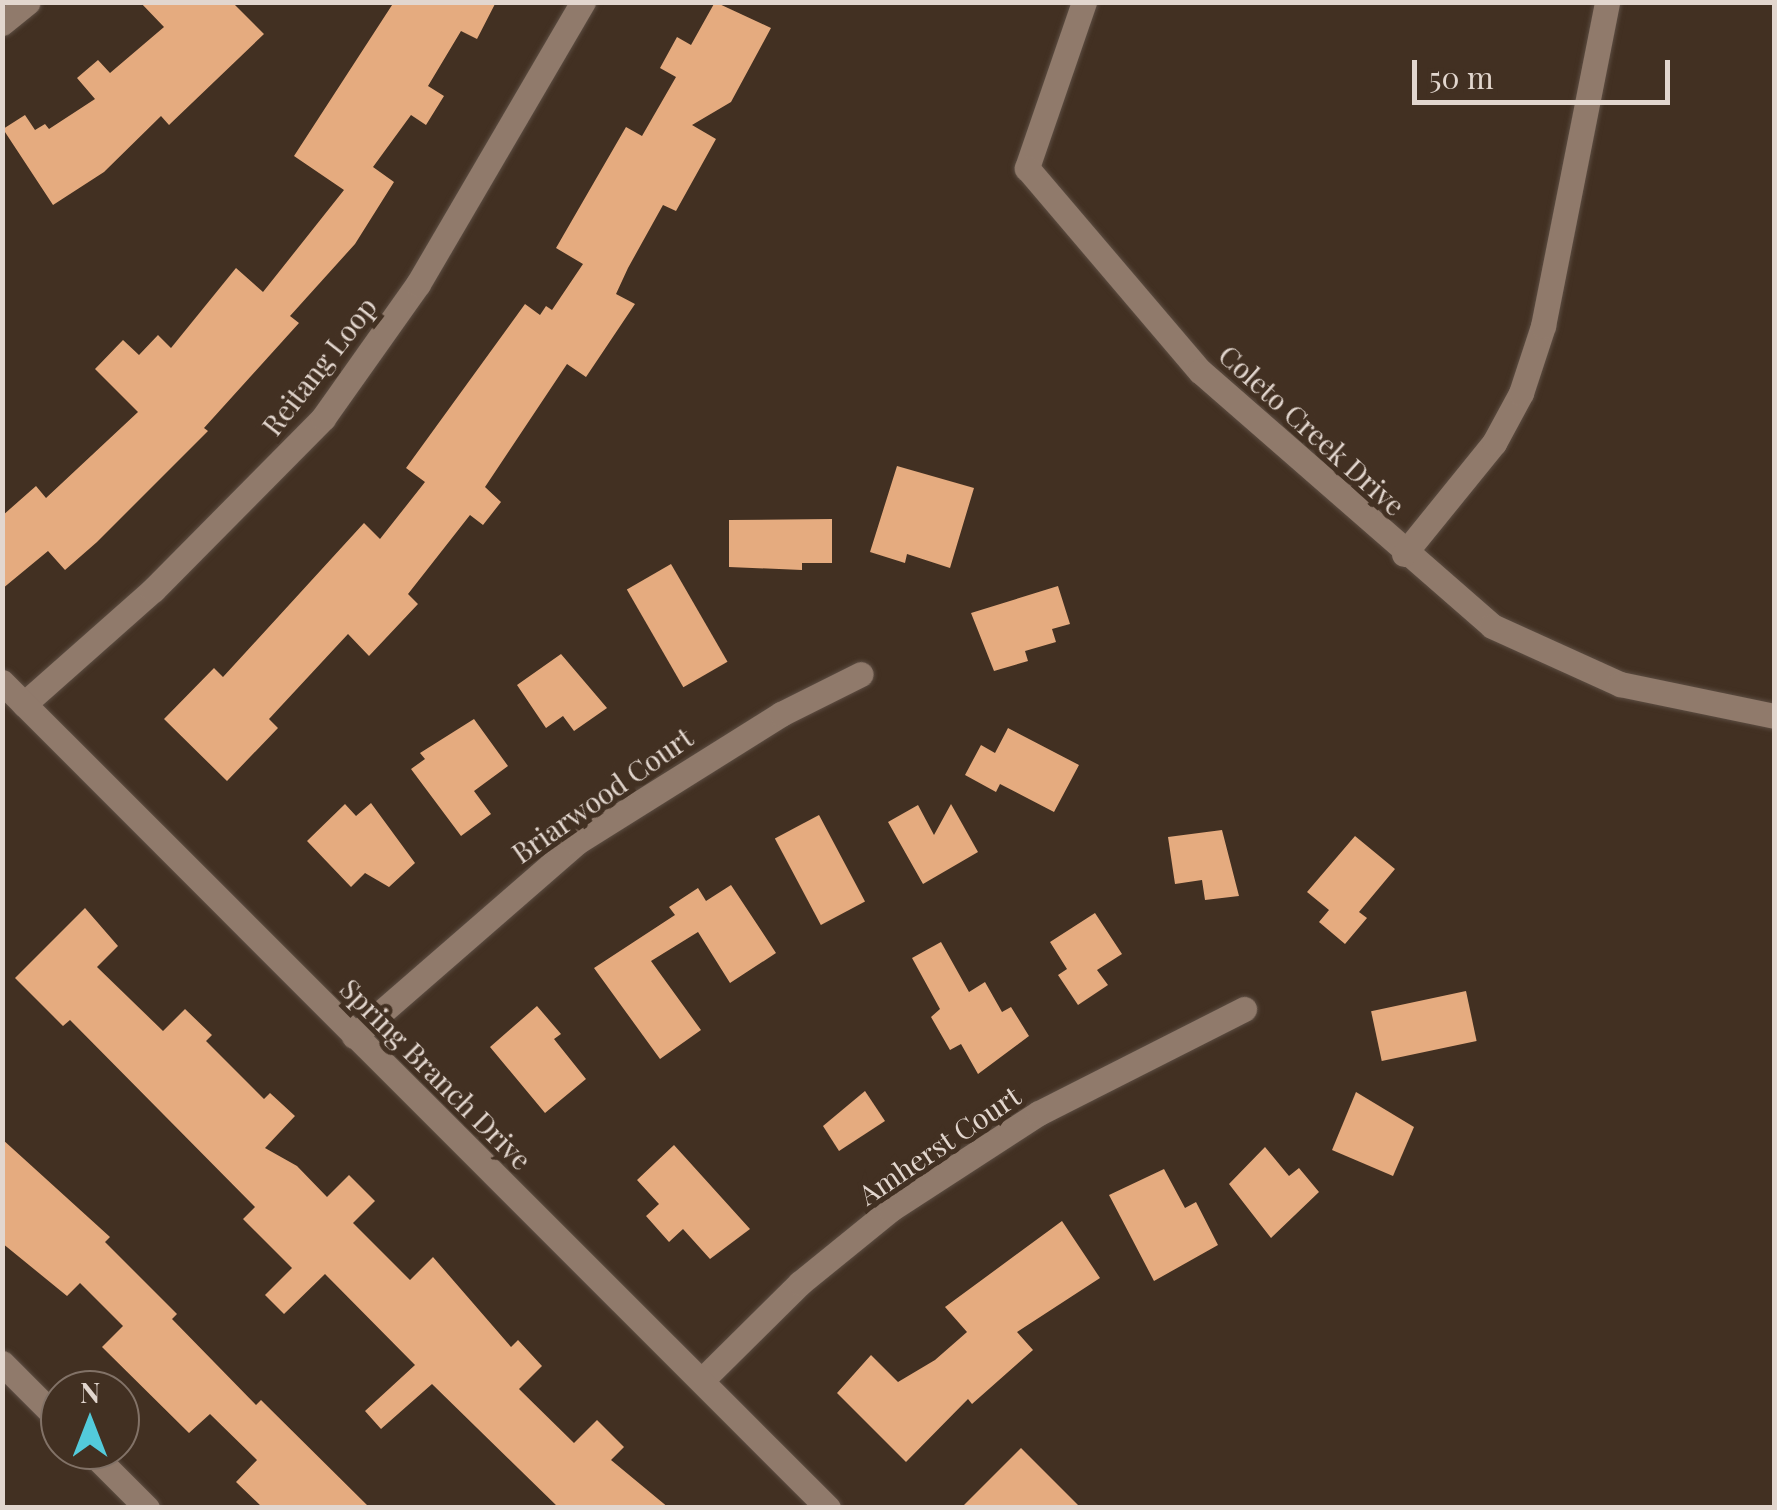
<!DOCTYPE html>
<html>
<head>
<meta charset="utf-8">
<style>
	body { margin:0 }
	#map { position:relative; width:1777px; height:1510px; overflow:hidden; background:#423022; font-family:"Playfair Display",serif }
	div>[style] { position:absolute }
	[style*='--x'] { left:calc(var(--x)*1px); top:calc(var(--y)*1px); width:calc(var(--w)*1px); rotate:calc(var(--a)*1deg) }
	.building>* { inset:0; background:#e5ab7f; transform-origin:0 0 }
	.roads { filter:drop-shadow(0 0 2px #5c4d42) drop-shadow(0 0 2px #5c4d42) }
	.street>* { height:25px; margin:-12.5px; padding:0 12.5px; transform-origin:12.5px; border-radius:12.5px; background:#907a6b }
	.secondary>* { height:25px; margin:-12.5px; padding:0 12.5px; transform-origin:12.5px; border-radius:12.5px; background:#907a6b }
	span { translate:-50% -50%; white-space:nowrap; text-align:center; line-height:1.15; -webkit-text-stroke:10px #423022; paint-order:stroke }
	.street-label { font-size:28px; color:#e2d6ce }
	.frame { position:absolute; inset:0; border:5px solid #e2d6ce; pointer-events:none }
	.north { position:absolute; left:40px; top:1370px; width:100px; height:100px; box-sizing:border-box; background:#423022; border:2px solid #827267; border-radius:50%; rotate:0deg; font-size:28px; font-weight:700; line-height:40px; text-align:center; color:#e2d6ce }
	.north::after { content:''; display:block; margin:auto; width:35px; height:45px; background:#53cbdb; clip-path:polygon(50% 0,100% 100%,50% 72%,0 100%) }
	.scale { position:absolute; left:1412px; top:60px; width:258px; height:45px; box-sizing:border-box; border:5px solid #e2d6ce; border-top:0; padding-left:12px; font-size:30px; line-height:35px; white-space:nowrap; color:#e2d6ce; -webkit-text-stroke:8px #423022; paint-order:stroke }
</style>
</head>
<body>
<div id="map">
	<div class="building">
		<div style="clip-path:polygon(140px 2px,232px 2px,264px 34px,169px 125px,161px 116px,104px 172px,53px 205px,3px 129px,25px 115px,35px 130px,45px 124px,49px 129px,95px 99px,77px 78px,98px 60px,110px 73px,164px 27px)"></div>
		<div style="clip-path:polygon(394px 2px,496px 2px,477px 39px,461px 31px,428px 86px,444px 96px,426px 125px,411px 115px,373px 167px,394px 182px,355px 244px,290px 316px,299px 323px,204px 428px,208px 431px,97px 542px,65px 570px,48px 551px,2px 589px,2px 516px,36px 486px,46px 498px,138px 412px,95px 369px,123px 340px,139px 355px,158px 335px,171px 348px,236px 268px,263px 292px,344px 190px,294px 156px)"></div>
		<div style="clip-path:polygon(715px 2px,771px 28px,731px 102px,692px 125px,716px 139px,676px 211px,663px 205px,628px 268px,616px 294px,635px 304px,586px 377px,567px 364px,485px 487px,501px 502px,483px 525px,470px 515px,408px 594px,418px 604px,369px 656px,348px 634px,269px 719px,278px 728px,227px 781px,164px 719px,214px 668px,223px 677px,364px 523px,380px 539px,425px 482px,406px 468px,525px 304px,540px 315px,546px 306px,552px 310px,583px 264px,556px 248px,626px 127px,642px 136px,676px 77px,660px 68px,677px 37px,691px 45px)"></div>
		<div style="clip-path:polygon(897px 466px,974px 488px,950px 568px,907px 554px,905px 563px,870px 552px)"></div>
		<div style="clip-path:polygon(832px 519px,832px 563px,802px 563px,802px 570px,729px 567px,729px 520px)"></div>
		<div style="left:671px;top:564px;width:113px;height:51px;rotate:60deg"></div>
		<div style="clip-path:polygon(1058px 586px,1070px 624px,1052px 629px,1056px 642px,1025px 651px,1028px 661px,994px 671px,971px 613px)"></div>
		<div style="clip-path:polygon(561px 654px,607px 708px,574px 731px,563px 716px,546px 728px,517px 685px)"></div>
		<div style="clip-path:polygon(474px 719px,508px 766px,474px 791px,491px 814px,461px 836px,411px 769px,425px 759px,420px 753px)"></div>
		<div style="clip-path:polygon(1008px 728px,1079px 765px,1054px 812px,1000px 784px,996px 792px,965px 775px,981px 745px,995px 753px)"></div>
		<div style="clip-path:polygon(371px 803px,415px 863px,389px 887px,365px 873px,351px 887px,307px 841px,345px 804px,356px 816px)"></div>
		<div style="clip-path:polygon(951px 804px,978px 852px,923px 884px,888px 822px,918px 805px,934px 835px)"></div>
		<div style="left:819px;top:815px;width:98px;height:50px;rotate:62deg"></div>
		<div style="clip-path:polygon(1222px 830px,1239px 896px,1205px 900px,1202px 880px,1175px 884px,1168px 837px)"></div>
		<div style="clip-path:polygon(1355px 836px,1395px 869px,1359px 912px,1367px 918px,1345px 944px,1319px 922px,1329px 910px,1307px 892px)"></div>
		<div style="clip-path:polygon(731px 885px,776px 953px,730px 983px,698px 932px,651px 961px,701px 1030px,660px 1059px,594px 968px,675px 915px,669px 907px,698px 888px,706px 901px)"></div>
		<div style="clip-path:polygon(85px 908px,118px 946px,97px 967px,163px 1031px,185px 1009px,212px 1035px,206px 1041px,264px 1099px,270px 1093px,295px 1116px,265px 1148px,297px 1166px,327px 1197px,349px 1175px,375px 1201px,353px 1223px,410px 1280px,433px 1257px,511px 1347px,518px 1340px,542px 1366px,519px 1389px,574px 1443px,597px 1420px,624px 1447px,611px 1460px,669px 1508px,559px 1508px,432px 1384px,381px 1429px,365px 1411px,415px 1365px,325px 1274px,284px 1314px,265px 1295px,292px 1268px,243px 1219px,255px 1207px,70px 1020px,63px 1026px,15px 978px)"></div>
		<div style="clip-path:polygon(1095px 913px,1122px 954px,1097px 970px,1108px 985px,1078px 1005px,1058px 975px,1067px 969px,1050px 942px)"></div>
		<div style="clip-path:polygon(941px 942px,969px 992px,985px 982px,1002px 1012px,1011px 1007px,1029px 1036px,978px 1074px,961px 1044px,950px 1050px,931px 1017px,940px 1009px,912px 958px)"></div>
		<div style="left:1466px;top:991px;width:51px;height:97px;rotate:78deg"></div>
		<div style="clip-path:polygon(537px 1006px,561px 1034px,554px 1039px,586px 1079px,545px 1113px,490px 1047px)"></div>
		<div style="clip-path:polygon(865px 1091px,885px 1121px,839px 1151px,823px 1126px)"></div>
		<div style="clip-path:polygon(1356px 1092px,1414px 1127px,1393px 1176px,1332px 1150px)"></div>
		<div style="clip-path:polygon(2px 1139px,110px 1237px,105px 1242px,177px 1314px,172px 1319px,256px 1405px,261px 1400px,370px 1508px,263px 1508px,236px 1482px,257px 1460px,210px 1414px,189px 1433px,102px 1347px,123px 1326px,80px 1283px,67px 1296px,2px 1243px)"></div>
		<div style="clip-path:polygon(674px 1145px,750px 1229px,710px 1259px,683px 1229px,669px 1242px,646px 1216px,659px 1204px,637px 1180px)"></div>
		<div style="clip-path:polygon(1265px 1147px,1289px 1176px,1299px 1168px,1319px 1192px,1271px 1238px,1229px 1184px)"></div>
		<div style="clip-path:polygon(1164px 1169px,1185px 1208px,1196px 1202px,1218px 1245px,1154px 1281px,1109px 1195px)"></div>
		<div style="clip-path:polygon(1062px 1221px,1100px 1278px,1017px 1332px,1033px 1350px,972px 1404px,968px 1399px,906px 1462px,837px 1393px,871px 1355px,898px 1382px,935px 1360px,967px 1332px,945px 1307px)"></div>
		<div style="clip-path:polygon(1021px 1448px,1081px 1508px,961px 1508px)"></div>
	</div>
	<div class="roads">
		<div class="street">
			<div style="--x:1084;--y:2;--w:176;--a:109"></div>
			<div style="--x:1027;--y:168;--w:267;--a:49.6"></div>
			<div style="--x:1200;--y:371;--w:388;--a:41.1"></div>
			<div style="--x:1492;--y:626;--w:141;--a:24.4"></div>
			<div style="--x:1620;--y:684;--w:157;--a:11.7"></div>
			<div style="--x:2;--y:23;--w:33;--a:-39"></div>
			<div style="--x:1404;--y:554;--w:143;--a:-51"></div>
			<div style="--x:1494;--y:443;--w:57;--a:-61.6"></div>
			<div style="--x:1521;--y:393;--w:71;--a:-71.8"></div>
			<div style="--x:1543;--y:326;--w:330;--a:-78.8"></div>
			<div style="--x:24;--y:704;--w:172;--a:-41.5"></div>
			<div style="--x:153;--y:590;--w:242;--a:-45.3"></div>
			<div style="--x:323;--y:418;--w:164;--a:-54.7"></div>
			<div style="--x:418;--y:284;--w:327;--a:-59.7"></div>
			<div style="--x:354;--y:1036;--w:296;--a:-41"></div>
			<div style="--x:577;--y:842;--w:241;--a:-32.1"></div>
			<div style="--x:781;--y:714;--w:89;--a:-26.6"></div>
			<div style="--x:2;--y:1363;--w:82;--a:45"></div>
			<div style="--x:702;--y:1380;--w:138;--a:-44.7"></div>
			<div style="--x:800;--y:1283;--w:117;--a:-39.1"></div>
			<div style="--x:891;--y:1209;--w:176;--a:-33"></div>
			<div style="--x:1039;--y:1113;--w:230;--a:-26.9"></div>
			<div style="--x:89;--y:1450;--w:82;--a:45"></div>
		</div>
		<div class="secondary">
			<div style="--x:2;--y:682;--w:1168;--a:45"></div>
		</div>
	</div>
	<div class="street-label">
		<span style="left:319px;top:366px;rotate:-52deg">Reitang Loop</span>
		<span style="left:1312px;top:430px;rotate:42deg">Coleto Creek Drive</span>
		<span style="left:602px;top:795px;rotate:-35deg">Briarwood Court</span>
		<span style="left:436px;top:1074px;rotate:45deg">Spring Branch Drive</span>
		<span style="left:939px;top:1145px;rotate:-34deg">Amherst Court</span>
	</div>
	<div class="frame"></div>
	<div class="north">N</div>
	<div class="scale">50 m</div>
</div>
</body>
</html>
